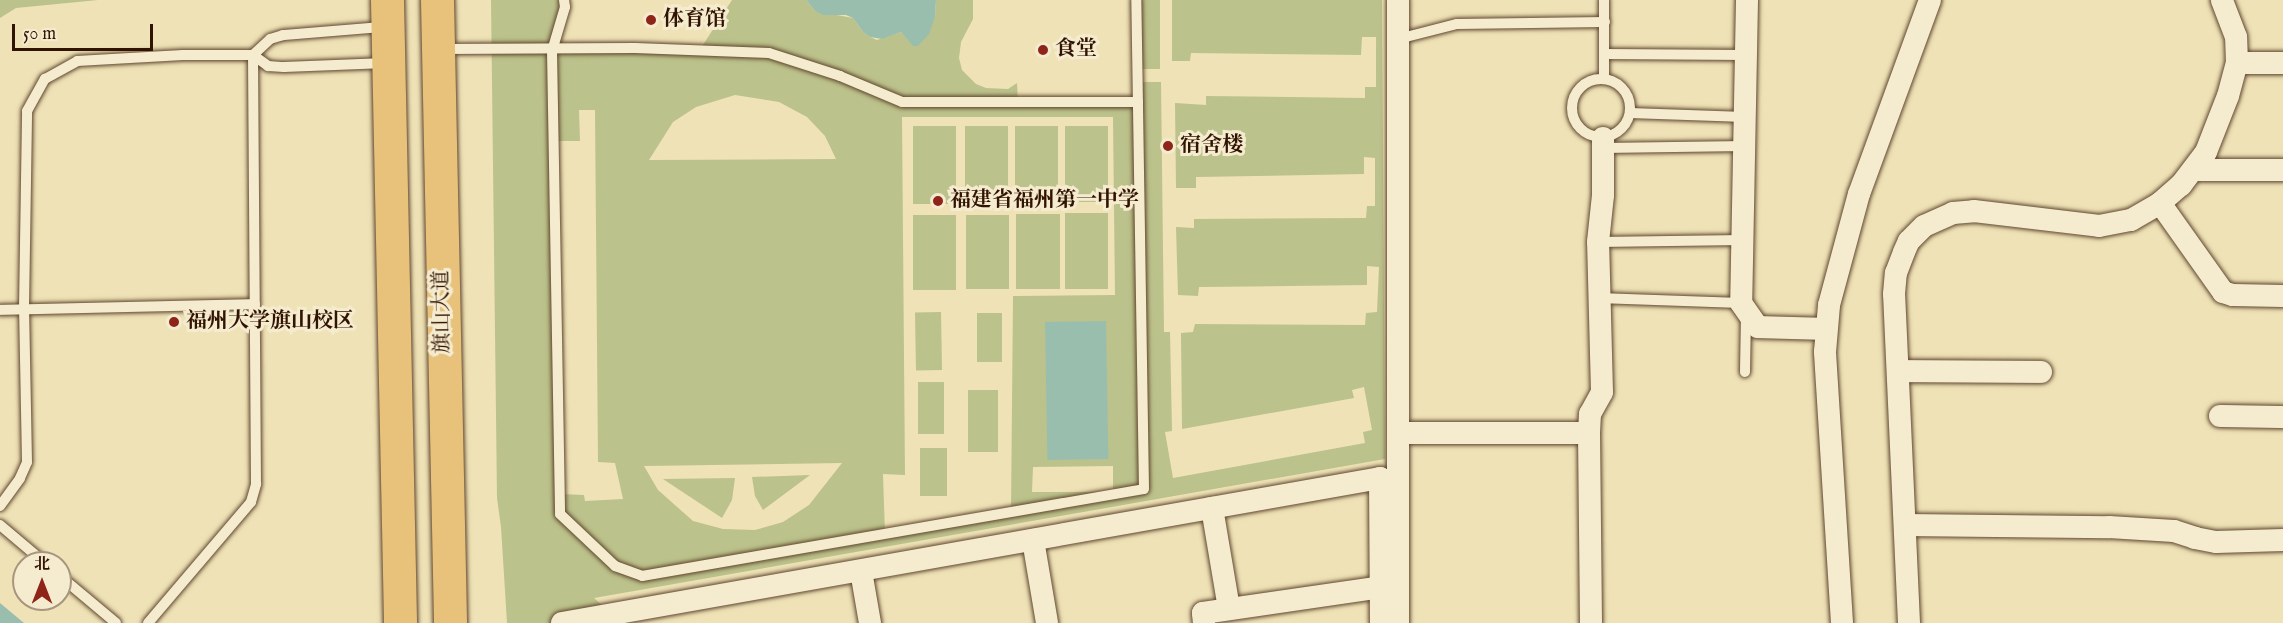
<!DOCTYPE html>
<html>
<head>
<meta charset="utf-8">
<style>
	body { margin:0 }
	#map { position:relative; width:2283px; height:623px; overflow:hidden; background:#efe2b6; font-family:"IM FELL English","Noto Serif SC",serif }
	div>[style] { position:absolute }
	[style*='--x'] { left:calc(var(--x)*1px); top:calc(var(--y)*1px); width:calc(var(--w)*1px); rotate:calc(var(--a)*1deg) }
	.green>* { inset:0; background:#bcc28b; transform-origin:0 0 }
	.water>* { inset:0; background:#9abead; transform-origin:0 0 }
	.roads { filter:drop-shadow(0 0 2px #60472f) drop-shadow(0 0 2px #60472f) }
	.lane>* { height:10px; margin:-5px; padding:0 5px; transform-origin:5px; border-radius:5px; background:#f5ecd0 }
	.lane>.ring { margin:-5px; padding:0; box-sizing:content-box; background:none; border:10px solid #f5ecd0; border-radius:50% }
	.street>* { height:22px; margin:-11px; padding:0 11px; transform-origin:11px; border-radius:11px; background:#f5ecd0 }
	.highway>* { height:33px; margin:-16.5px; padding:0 16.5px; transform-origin:16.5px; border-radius:16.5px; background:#e8c17b }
	.dots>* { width:16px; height:16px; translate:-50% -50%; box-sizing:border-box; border:3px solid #f5ecd0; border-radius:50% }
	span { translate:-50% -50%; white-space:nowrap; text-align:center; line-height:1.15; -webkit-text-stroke:6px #f5ecd0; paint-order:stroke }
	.poi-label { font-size:21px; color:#311302; font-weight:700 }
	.left { translate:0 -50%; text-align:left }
	.street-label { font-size:21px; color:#311302 }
	.north { position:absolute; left:12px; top:551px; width:60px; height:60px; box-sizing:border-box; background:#f5ecd0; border:2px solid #a7957e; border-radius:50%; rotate:0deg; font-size:16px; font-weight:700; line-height:24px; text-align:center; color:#311302 }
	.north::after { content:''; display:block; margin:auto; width:21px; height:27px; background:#8f2418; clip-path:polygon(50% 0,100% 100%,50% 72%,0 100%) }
	.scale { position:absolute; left:12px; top:24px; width:141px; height:27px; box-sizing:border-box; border:3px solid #311302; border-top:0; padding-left:8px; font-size:18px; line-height:21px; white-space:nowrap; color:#311302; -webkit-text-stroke:4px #f5ecd0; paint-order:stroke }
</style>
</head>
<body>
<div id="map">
	<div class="green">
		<div style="clip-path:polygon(0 0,98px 0,16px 8px,0 18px)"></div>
		<div style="clip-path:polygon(evenodd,491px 0,564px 0,552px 50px,699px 51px,732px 0,806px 0,815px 11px,853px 18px,863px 32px,870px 37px,877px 40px,901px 32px,913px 45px,935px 17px,936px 0,973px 0,973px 19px,961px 42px,959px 58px,962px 70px,976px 84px,986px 88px,1008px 89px,1017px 83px,1018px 102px,1138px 102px,1137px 82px,1161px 82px,1164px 332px,1170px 332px,1172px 431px,1165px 432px,1173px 478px,1365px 443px,1363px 432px,1372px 430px,1364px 387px,1352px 390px,1354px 398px,1182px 429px,1181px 333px,1193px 332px,1195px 324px,1365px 325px,1366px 313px,1377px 312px,1379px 267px,1367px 266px,1367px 285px,1199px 287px,1198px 296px,1178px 295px,1176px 227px,1194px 228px,1194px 219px,1366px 218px,1367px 206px,1375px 206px,1375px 158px,1364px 157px,1364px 174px,1196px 177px,1196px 188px,1176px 188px,1175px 103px,1206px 105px,1206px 96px,1365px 98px,1365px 87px,1376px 87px,1376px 37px,1362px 37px,1361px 55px,1191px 53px,1190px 61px,1172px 61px,1172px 0,1382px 0,1385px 459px,594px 598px,622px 623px,507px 623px,501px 527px,497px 498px,491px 0,735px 95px,779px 102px,807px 117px,825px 136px,836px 159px,649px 160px,673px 122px,696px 107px,735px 95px,491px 0,579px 110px,595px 110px,598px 462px,615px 463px,623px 499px,585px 501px,584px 495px,560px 494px,554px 141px,580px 141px,579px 110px,491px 0,902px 117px,1113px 117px,1115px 295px,1013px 296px,1011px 512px,885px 534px,883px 474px,905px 475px,902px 117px,491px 0,842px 463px,809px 505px,783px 522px,755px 530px,723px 529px,693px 521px,658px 490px,644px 466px,842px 463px,491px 0,1113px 466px,1113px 492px,1032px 492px,1033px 467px,1113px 466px)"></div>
		<div style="left:1136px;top:0;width:24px;height:69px"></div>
		<div style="left:913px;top:126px;width:43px;height:78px"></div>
		<div style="left:965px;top:126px;width:43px;height:77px"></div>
		<div style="left:1015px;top:126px;width:43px;height:77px"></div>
		<div style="left:1065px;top:126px;width:43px;height:76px"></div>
		<div style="left:1065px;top:213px;width:43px;height:76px"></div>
		<div style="left:1016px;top:214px;width:44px;height:75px"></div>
		<div style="left:956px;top:215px;width:75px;height:43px;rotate:90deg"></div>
		<div style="left:1009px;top:215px;width:74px;height:43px;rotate:90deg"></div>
		<div style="left:941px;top:312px;width:58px;height:26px;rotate:89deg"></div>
		<div style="left:977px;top:313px;width:25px;height:49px"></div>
		<div style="left:918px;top:382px;width:26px;height:52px"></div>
		<div style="left:968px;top:390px;width:30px;height:62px"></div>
		<div style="left:920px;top:448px;width:27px;height:48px"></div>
		<div style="clip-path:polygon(810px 475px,763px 510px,755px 496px,752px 477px)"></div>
		<div style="clip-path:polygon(735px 478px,732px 500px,722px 518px,663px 479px)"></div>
	</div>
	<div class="water">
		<div style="clip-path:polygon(806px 0,936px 0,935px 17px,929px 34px,918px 46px,913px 46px,901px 32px,882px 39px,870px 37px,863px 32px,853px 18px,846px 15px,823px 15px,815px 11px)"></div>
		<div style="left:1106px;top:321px;width:138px;height:61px;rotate:89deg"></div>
		<div style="clip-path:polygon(0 603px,24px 623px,0 623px)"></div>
	</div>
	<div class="roads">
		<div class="lane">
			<div style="--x:564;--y:0;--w:7;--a:82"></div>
			<div style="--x:565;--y:7;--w:46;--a:106.5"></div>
			<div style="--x:552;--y:51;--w:463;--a:89"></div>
			<div style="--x:560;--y:514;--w:76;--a:43.4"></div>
			<div style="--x:615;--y:566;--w:29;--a:20"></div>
			<div style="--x:642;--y:576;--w:509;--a:-9.83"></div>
			<div style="--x:1144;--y:489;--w:489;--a:-90.9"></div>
			<div style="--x:1604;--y:0;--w:78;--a:90"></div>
			<div style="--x:1398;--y:39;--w:61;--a:-14.3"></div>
			<div style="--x:1457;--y:24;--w:148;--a:-0.8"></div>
			<div style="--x:441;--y:49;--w:194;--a:-0.3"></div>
			<div style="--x:635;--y:48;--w:134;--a:2.1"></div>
			<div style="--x:769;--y:53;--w:75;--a:17.9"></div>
			<div style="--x:840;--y:76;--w:67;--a:22.8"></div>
			<div style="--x:902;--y:102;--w:236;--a:0"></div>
			<div style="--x:1604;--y:54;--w:142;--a:0.4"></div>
			<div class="ring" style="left:1572px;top:79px;width:48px;height:48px"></div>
			<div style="--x:1630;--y:113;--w:115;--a:2"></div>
			<div style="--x:1603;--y:148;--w:142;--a:-0.8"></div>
			<div style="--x:1598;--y:242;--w:145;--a:-0.8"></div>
			<div style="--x:1598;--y:298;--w:143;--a:2"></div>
			<div style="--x:0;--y:310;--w:255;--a:-1.3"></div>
			<div style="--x:1745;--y:372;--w:55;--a:-89"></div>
			<div style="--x:0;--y:506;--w:34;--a:-54"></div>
			<div style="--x:20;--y:478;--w:17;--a:-66"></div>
			<div style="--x:27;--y:462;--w:154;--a:-91.1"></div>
			<div style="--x:24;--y:308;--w:197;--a:-89.1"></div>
			<div style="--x:27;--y:111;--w:37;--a:-61"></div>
			<div style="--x:45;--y:79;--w:37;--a:-29"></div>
			<div style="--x:77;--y:61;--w:106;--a:-3.2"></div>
			<div style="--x:183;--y:55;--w:70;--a:0"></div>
			<div style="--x:253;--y:55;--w:19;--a:36"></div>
			<div style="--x:268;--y:66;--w:16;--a:4"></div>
			<div style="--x:284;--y:67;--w:102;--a:-2.2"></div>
			<div style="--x:0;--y:525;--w:59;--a:40.2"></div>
			<div style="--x:60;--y:576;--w:73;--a:40"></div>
			<div style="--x:148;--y:623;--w:159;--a:-49.6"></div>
			<div style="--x:251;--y:502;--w:19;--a:-74"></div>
			<div style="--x:256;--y:484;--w:429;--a:-90.4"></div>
			<div style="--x:253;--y:55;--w:23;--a:-43"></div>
			<div style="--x:270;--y:39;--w:14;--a:-17"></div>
			<div style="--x:283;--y:35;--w:100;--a:-4.6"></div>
		</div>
		<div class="street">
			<div style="--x:1747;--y:0;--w:303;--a:91.1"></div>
			<div style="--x:1741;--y:303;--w:29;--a:55"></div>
			<div style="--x:1758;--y:327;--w:68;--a:1.7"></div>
			<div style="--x:2237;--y:63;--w:46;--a:0"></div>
			<div style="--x:2194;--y:170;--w:89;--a:0"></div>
			<div style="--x:2160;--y:203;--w:109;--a:54.7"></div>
			<div style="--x:2223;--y:292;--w:10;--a:17"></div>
			<div style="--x:2233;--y:295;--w:50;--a:1.1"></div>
			<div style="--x:1898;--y:371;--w:143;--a:0.4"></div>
			<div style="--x:2220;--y:416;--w:63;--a:0.9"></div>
			<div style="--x:1399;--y:433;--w:190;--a:0"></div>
			<div style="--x:1212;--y:508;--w:102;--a:80.4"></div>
			<div style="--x:1905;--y:525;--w:204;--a:0.6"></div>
			<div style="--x:2109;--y:527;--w:65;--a:3.5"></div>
			<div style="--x:2174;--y:531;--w:22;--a:18"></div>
			<div style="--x:2195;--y:538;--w:21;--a:11"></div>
			<div style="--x:2216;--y:542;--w:67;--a:-1.7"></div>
			<div style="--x:1033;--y:540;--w:84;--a:80.4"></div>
			<div style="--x:861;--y:571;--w:53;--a:80.2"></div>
			<div style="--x:562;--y:623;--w:831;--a:-10.05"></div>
			<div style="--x:1380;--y:478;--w:145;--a:89.6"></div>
			<div style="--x:1204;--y:623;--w:10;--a:-96"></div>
			<div style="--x:1203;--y:613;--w:180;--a:-8.3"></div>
			<div style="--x:1398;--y:623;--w:623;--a:-90"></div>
			<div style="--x:1591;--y:623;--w:190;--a:-90.6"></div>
			<div style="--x:1589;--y:433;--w:19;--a:-87"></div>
			<div style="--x:1590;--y:414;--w:25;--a:-61"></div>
			<div style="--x:1602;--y:392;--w:150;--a:-91.5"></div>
			<div style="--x:1598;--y:242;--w:47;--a:-83.9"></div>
			<div style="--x:1603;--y:195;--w:57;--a:-90"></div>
			<div style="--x:1842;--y:623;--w:272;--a:-93.6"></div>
			<div style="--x:1825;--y:352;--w:47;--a:-85.1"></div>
			<div style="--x:1829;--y:305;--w:115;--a:-74.9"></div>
			<div style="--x:1859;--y:194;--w:207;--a:-69.9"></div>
			<div style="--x:1909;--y:623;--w:329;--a:-92.6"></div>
			<div style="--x:1894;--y:294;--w:21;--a:-85"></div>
			<div style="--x:1896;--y:273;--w:22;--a:-69"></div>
			<div style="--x:1904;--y:252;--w:12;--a:-66"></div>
			<div style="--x:1909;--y:241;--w:21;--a:-45"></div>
			<div style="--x:1924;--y:226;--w:32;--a:-24"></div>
			<div style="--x:1953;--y:213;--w:21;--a:-5"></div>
			<div style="--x:1974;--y:211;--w:126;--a:6.8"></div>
			<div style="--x:2099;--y:226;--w:33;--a:-11"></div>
			<div style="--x:2131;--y:220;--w:34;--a:-30"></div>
			<div style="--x:2160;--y:203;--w:28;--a:-41"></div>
			<div style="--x:2181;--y:185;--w:41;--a:-52.9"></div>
			<div style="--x:2206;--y:152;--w:60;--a:-68.6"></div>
			<div style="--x:2228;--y:96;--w:34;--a:-75"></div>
			<div style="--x:2237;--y:63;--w:26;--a:-92"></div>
			<div style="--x:2236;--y:37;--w:40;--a:-111"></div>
		</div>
		<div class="highway">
			<div style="--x:387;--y:0;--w:623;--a:88.8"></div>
			<div style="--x:437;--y:0;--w:623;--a:88.8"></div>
		</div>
	</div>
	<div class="dots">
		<div style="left:651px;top:20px;background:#8f2418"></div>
		<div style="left:1043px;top:50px;background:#8f2418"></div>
		<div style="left:1168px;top:146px;background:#8f2418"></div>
		<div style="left:938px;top:201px;background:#8f2418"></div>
		<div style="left:174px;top:322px;background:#8f2418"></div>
	</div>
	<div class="poi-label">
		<span class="left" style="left:663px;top:20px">体育馆</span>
		<span class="left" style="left:1055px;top:50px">食堂</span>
		<span class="left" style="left:1180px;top:146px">宿舍楼</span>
		<span class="left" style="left:950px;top:201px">福建省福州第一中学</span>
		<span class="left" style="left:186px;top:322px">福州大学旗山校区</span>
	</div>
	<div class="street-label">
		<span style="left:443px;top:312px;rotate:-91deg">旗山大道</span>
	</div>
	<div class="north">北</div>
	<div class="scale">50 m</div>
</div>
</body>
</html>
